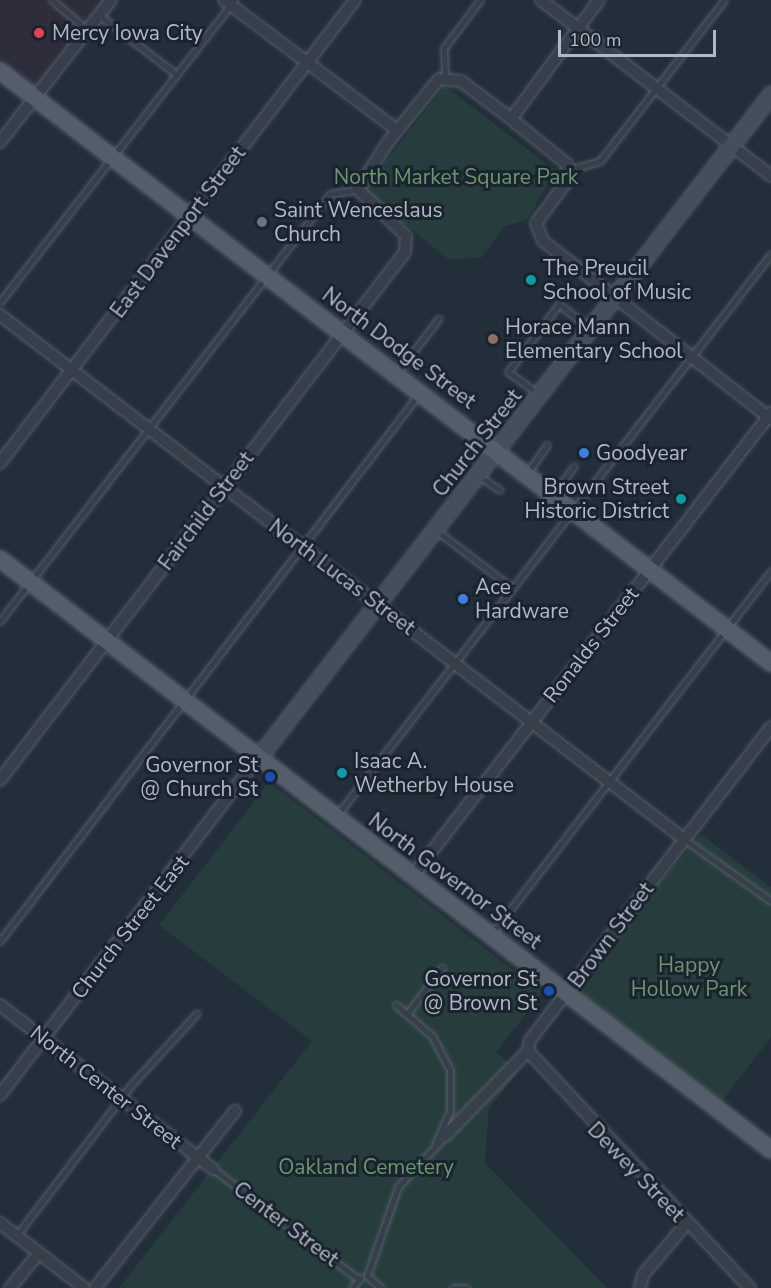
<!DOCTYPE html>
<html>
<head>
<meta charset="utf-8">
<style>
	body { margin:0 }
	#map { position:relative; width:771px; height:1288px; overflow:hidden; background:#222e39; font-family:"Nunito Sans",sans-serif }
	div>[style] { position:absolute }
	[style*='--x'] { left:calc(var(--x)*1px); top:calc(var(--y)*1px); width:calc(var(--w)*1px); rotate:calc(var(--a)*1deg) }
	.medical>* { inset:0; background:#2e2d3b }
	.green>* { inset:0; background:#273d3d }
	.roads { filter:drop-shadow(0 0 2px #535d68) drop-shadow(0 0 2px #535d68) }
	.lane>* { height:5px; margin:-2.5px; padding:0 2.5px; transform-origin:2.5px; border-radius:2.5px; background:#363f4a }
	.street>* { height:10px; margin:-5px; padding:0 5px; transform-origin:5px; border-radius:5px; background:#363f4a }
	.secondary>* { height:15px; margin:-7.5px; padding:0 7.5px; transform-origin:7.5px; border-radius:7.5px; background:#444f5d }
	.primary>* { height:16px; margin:-8px; padding:0 8px; transform-origin:8px; border-radius:8px; background:#535e6a }
	.dots>* { width:16px; height:16px; translate:-50% -50%; box-sizing:border-box; border:3px solid #1b242e; border-radius:50% }
	span { translate:-50% -50%; white-space:nowrap; text-align:center; line-height:1.15; -webkit-text-stroke:6px #1b242e; paint-order:stroke }
	.poi-label { font-size:21px; color:#b0bac6 }
	.left { translate:0 -50%; text-align:left }
	.right { translate:-100% -50%; text-align:right }
	.park-label { font-size:21px; color:#68976f }
	.street-label { font-size:21px; color:#b0bac6 }
	.scale { position:absolute; left:558px; top:30px; width:158px; height:27px; box-sizing:border-box; border:3px solid #b0bac6; border-top:0; padding-left:8px; font-size:18px; line-height:21px; white-space:nowrap; color:#b0bac6; -webkit-text-stroke:4px #1b242e; paint-order:stroke }
</style>
</head>
<body>
<div id="map">
	<div class="medical">
		<div style="clip-path:polygon(0 0,104px 0,33px 91px,0 66px)"></div>
	</div>
	<div class="green">
		<div style="clip-path:polygon(445px 86px,556px 171px,527px 220px,505px 226px,481px 258px,448px 259px,363px 190px)"></div>
		<div style="clip-path:polygon(269px 782px,543px 993px,496px 1052px,519px 1071px,489px 1108px,485px 1163px,607px 1288px,119px 1288px,312px 1041px,159px 925px)"></div>
		<div style="clip-path:polygon(701px 834px,771px 887px,771px 1037px,722px 1101px,566px 994px)"></div>
	</div>
	<div class="roads">
		<div class="lane">
			<div style="--x:52;--y:0;--w:46;--a:40.6"></div>
			<div style="--x:99;--y:15;--w:98;--a:37.6"></div>
			<div style="--x:445;--y:78;--w:30;--a:-92"></div>
			<div style="--x:444;--y:48;--w:60;--a:-53.1"></div>
			<div style="--x:569;--y:170;--w:32;--a:-16"></div>
			<div style="--x:600;--y:161;--w:203;--a:-52.4"></div>
			<div style="--x:0;--y:302;--w:382;--a:-52.2"></div>
			<div style="--x:397;--y:373;--w:69;--a:-52.6"></div>
			<div style="--x:537;--y:393;--w:36;--a:-144"></div>
			<div style="--x:508;--y:372;--w:85;--a:-53.1"></div>
			<div style="--x:559;--y:304;--w:38;--a:39"></div>
			<div style="--x:528;--y:472;--w:33;--a:-55"></div>
			<div style="--x:479;--y:476;--w:25;--a:34"></div>
			<div style="--x:555;--y:492;--w:32;--a:-54"></div>
			<div style="--x:437;--y:531;--w:94;--a:37.2"></div>
			<div style="--x:0;--y:621;--w:540;--a:-52.3"></div>
			<div style="--x:330;--y:194;--w:28;--a:-10"></div>
			<div style="--x:338;--y:814;--w:708;--a:-52.29"></div>
			<div style="--x:684;--y:839;--w:107;--a:35.5"></div>
			<div style="--x:493;--y:932;--w:456;--a:-52.4"></div>
			<div style="--x:0;--y:941;--w:689;--a:-52.55"></div>
			<div style="--x:396;--y:1005;--w:48;--a:40.7"></div>
			<div style="--x:432;--y:1036;--w:38;--a:62"></div>
			<div style="--x:450;--y:1070;--w:41;--a:90"></div>
			<div style="--x:450;--y:1111;--w:36;--a:114"></div>
			<div style="--x:407;--y:1014;--w:58;--a:-52.7"></div>
			<div style="--x:213;--y:1169;--w:182;--a:37.2"></div>
			<div style="--x:16;--y:1236;--w:191;--a:-52.7"></div>
			<div style="--x:132;--y:1084;--w:96;--a:-47.5"></div>
			<div style="--x:352;--y:1288;--w:13;--a:-51"></div>
			<div style="--x:381;--y:1288;--w:18;--a:-139"></div>
			<div style="--x:367;--y:1276;--w:94;--a:-70.8"></div>
			<div style="--x:398;--y:1187;--w:69;--a:-47.3"></div>
			<div style="--x:453;--y:1288;--w:13;--a:0"></div>
		</div>
		<div class="street">
			<div style="--x:224;--y:0;--w:216;--a:36.9"></div>
			<div style="--x:541;--y:0;--w:290;--a:37.4"></div>
			<div style="--x:511;--y:119;--w:72;--a:38.8"></div>
			<div style="--x:567;--y:164;--w:17;--a:90"></div>
			<div style="--x:567;--y:181;--w:52;--a:126.4"></div>
			<div style="--x:536;--y:223;--w:19;--a:69"></div>
			<div style="--x:543;--y:241;--w:289;--a:38"></div>
			<div style="--x:0;--y:142;--w:180;--a:-52"></div>
			<div style="--x:0;--y:315;--w:862;--a:37.46"></div>
			<div style="--x:0;--y:463;--w:583;--a:-52.52"></div>
			<div style="--x:0;--y:780;--w:665;--a:-52.51"></div>
			<div style="--x:405;--y:252;--w:16;--a:-86"></div>
			<div style="--x:406;--y:236;--w:67;--a:-135.6"></div>
			<div style="--x:358;--y:189;--w:56;--a:-57.4"></div>
			<div style="--x:388;--y:142;--w:81;--a:-51"></div>
			<div style="--x:439;--y:79;--w:22;--a:5"></div>
			<div style="--x:461;--y:81;--w:63;--a:37.2"></div>
			<div style="--x:511;--y:119;--w:148;--a:-53.5"></div>
			<div style="--x:412;--y:877;--w:587;--a:-52.27"></div>
			<div style="--x:0;--y:1005;--w:269;--a:37.6"></div>
			<div style="--x:528;--y:1051;--w:325;--a:46.9"></div>
			<div style="--x:0;--y:1095;--w:424;--a:-52.6"></div>
			<div style="--x:445;--y:1136;--w:119;--a:-45.7"></div>
			<div style="--x:528;--y:1051;--w:11;--a:-80"></div>
			<div style="--x:530;--y:1040;--w:395;--a:-52.4"></div>
			<div style="--x:0;--y:1223;--w:106;--a:37.7"></div>
			<div style="--x:10;--y:1288;--w:45;--a:-50.4"></div>
			<div style="--x:95;--y:1288;--w:226;--a:-51.7"></div>
			<div style="--x:640;--y:1288;--w:13;--a:-77"></div>
			<div style="--x:643;--y:1275;--w:67;--a:-49.9"></div>
		</div>
		<div class="secondary">
			<div style="--x:258;--y:758;--w:839;--a:-52.31"></div>
		</div>
		<div class="primary">
			<div style="--x:0;--y:71;--w:972;--a:37.52"></div>
			<div style="--x:0;--y:559;--w:971;--a:37.47"></div>
		</div>
	</div>
	<div class="dots">
		<div style="left:39px;top:33px;background:#e0444e"></div>
		<div style="left:262px;top:222px;background:#6b7280"></div>
		<div style="left:531px;top:280px;background:#0f9aa8"></div>
		<div style="left:493px;top:339px;background:#8d6e63"></div>
		<div style="left:584px;top:453px;background:#3f7fe0"></div>
		<div style="left:681px;top:499px;background:#0f9aa8"></div>
		<div style="left:463px;top:599px;background:#3f7fe0"></div>
		<div style="left:342px;top:773px;background:#0f9aa8"></div>
		<div style="left:270px;top:777px;background:#1a4fb4"></div>
		<div style="left:549px;top:991px;background:#1a4fb4"></div>
	</div>
	<div class="poi-label">
		<span class="left" style="left:52px;top:33px">Mercy Iowa City</span>
		<span class="left" style="left:274px;top:222px">Saint Wenceslaus<br>Church</span>
		<span class="left" style="left:543px;top:280px">The Preucil<br>School of Music</span>
		<span class="left" style="left:505px;top:339px">Horace Mann<br>Elementary School</span>
		<span class="left" style="left:596px;top:453px">Goodyear</span>
		<span class="right" style="left:669px;top:499px">Brown Street<br>Historic District</span>
		<span class="left" style="left:475px;top:599px">Ace<br>Hardware</span>
		<span class="left" style="left:354px;top:773px">Isaac A.<br>Wetherby House</span>
		<span class="right" style="left:258px;top:777px">Governor St<br>@ Church St</span>
		<span class="right" style="left:537px;top:991px">Governor St<br>@ Brown St</span>
	</div>
	<div class="park-label">
		<span style="left:456px;top:177px">North Market Square Park</span>
		<span style="left:689px;top:977px">Happy<br>Hollow Park</span>
		<span style="left:366px;top:1167px">Oakland Cemetery</span>
	</div>
	<div class="street-label">
		<span style="left:178px;top:232px;rotate:-53deg">East Davenport Street</span>
		<span style="left:399px;top:348px;rotate:37deg">North Dodge Street</span>
		<span style="left:477px;top:443px;rotate:-52deg">Church Street</span>
		<span style="left:206px;top:511px;rotate:-53deg">Fairchild Street</span>
		<span style="left:342px;top:577px;rotate:37deg">North Lucas Street</span>
		<span style="left:591px;top:645px;rotate:-52deg">Ronalds Street</span>
		<span style="left:455px;top:881px;rotate:37deg">North Governor Street</span>
		<span style="left:130px;top:927px;rotate:-52deg">Church Street East</span>
		<span style="left:611px;top:935px;rotate:-53deg">Brown Street</span>
		<span style="left:106px;top:1087px;rotate:38deg">North Center Street</span>
		<span style="left:636px;top:1172px;rotate:46deg">Dewey Street</span>
		<span style="left:286px;top:1224px;rotate:37deg">Center Street</span>
	</div>
	<div class="scale">100 m</div>
</div>
</body>
</html>
